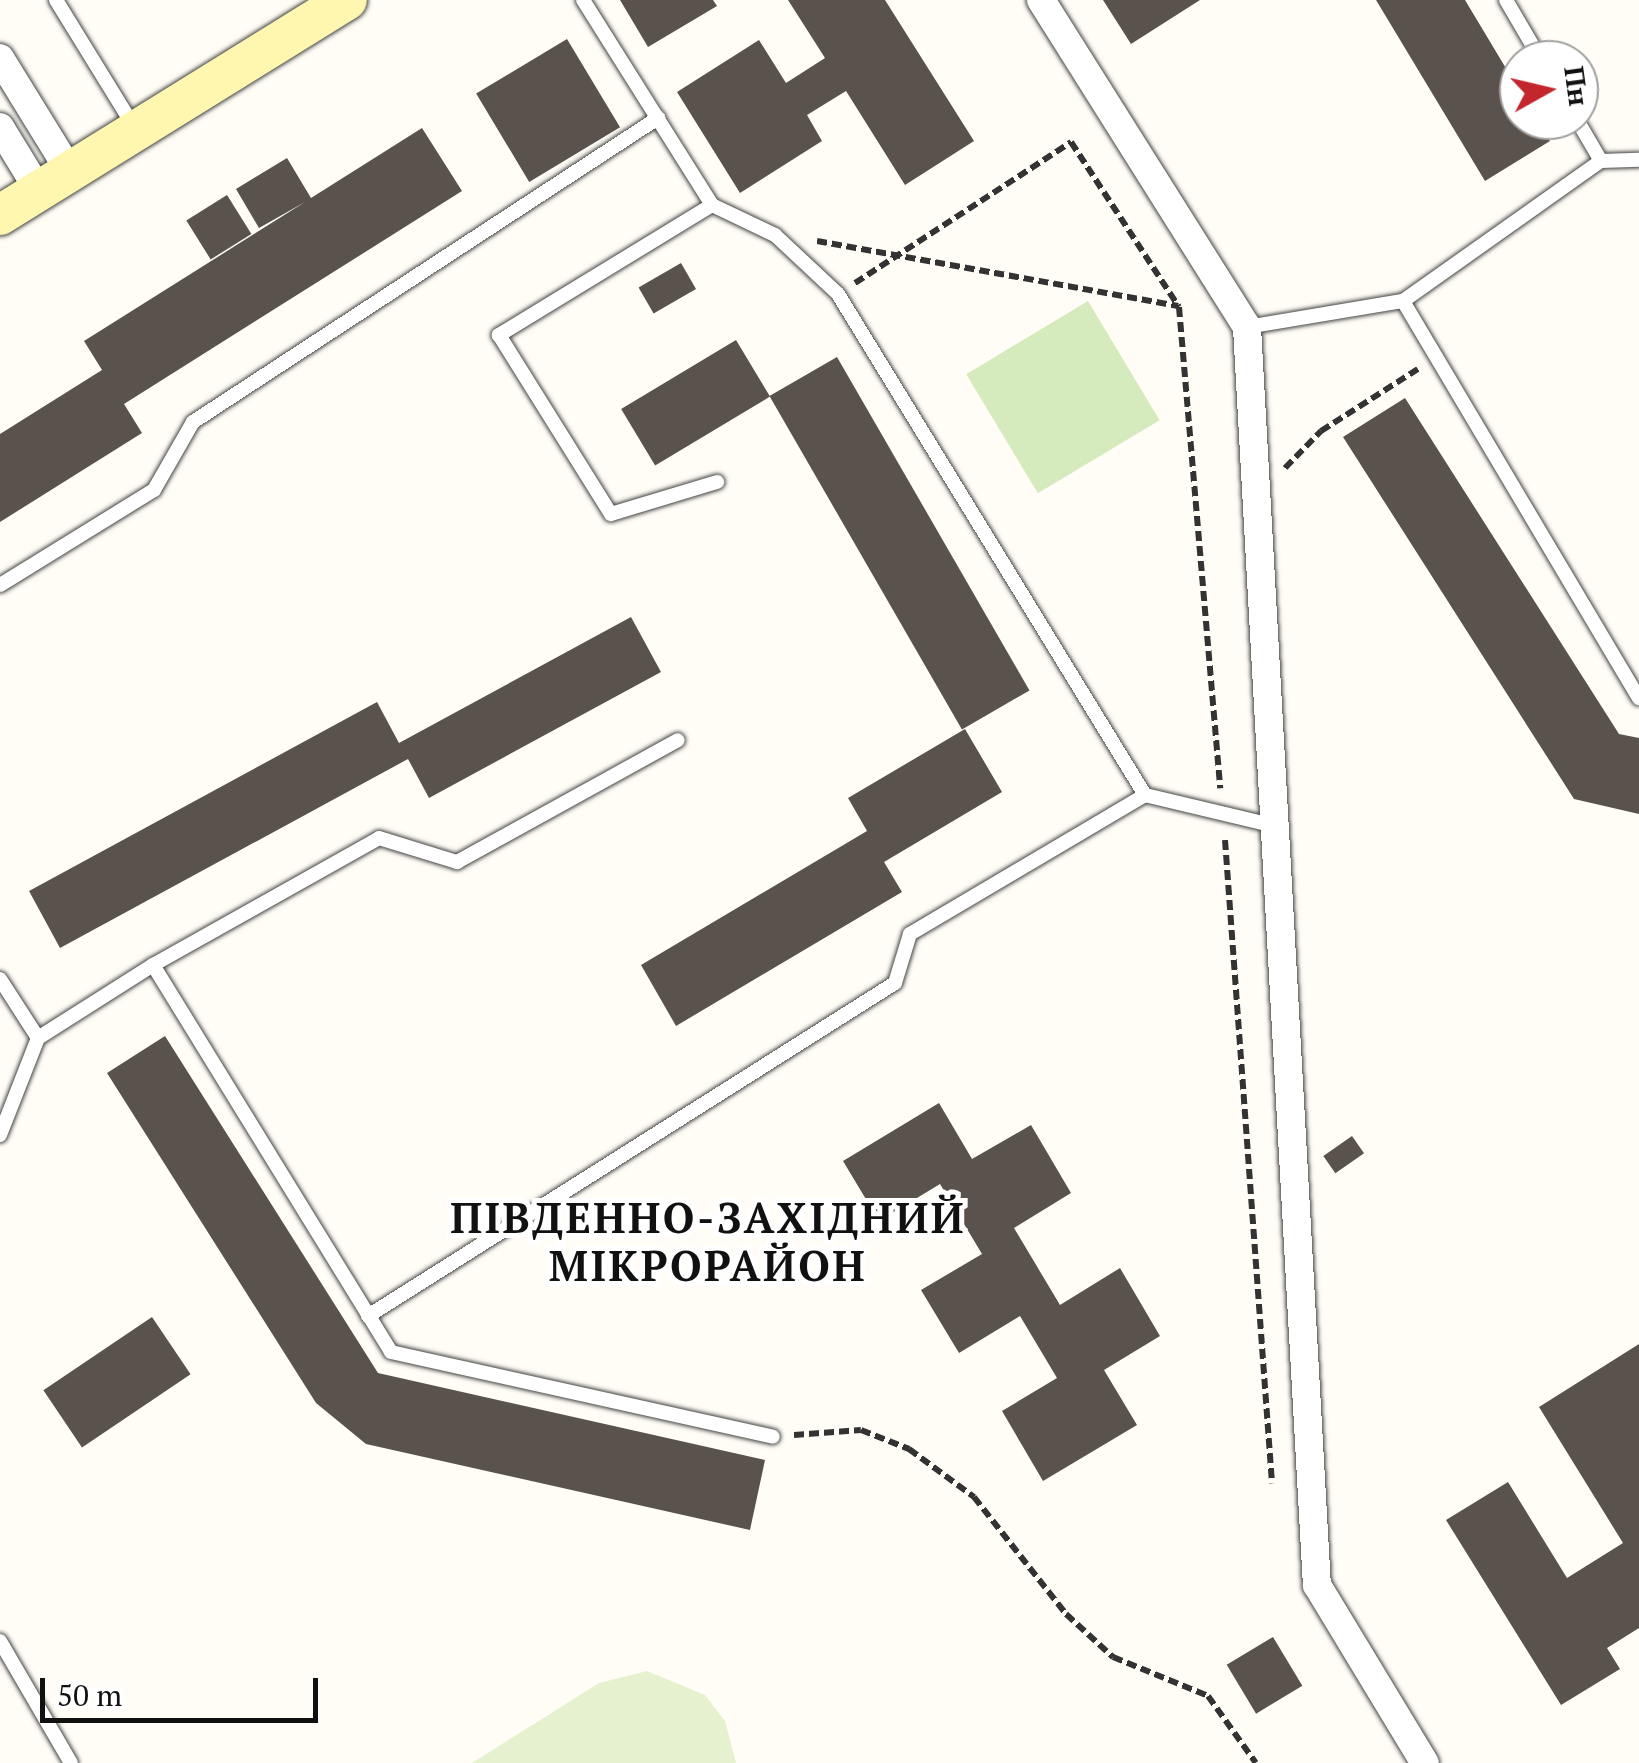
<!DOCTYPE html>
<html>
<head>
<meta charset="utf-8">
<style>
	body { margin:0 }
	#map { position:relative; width:1639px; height:1763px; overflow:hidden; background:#fffdf5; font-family:"PT Serif",serif }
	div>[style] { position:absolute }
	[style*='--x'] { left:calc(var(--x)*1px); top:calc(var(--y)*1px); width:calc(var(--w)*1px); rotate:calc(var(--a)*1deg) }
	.green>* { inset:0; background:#d5ebbd; transform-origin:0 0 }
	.pitch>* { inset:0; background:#e6f2cf }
	.building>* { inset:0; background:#5a524d; transform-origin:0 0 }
	.path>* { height:6px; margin-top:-3px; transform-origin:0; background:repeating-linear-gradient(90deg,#333 0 10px,transparent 0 15px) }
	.roads { filter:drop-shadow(0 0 2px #444) drop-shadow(0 0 2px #444) }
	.lane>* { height:14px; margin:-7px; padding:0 7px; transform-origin:7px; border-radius:7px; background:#fff }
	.street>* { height:28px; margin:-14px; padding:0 14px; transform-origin:14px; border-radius:14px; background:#fff }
	.secondary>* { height:40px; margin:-20px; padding:0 20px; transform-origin:20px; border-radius:20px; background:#fff6b0 }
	span { translate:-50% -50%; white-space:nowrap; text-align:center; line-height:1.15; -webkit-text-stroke:10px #fff; paint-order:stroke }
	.district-label { font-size:42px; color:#111; font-weight:700; letter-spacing:2.5px }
	.north { position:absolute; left:1499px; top:40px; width:100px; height:100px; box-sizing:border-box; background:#fff; border:2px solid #a0a0a0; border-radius:50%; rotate:82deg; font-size:28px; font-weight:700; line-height:40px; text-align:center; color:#111 }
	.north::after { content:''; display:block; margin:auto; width:35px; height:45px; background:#c4262e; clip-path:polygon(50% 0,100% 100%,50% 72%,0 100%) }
	.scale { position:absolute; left:40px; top:1678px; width:278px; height:45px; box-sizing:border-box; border:5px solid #111; border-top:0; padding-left:12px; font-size:30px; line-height:35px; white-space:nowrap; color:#111; -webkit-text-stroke:8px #fff; paint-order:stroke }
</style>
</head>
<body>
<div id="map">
	<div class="green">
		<div style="left:1088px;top:301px;width:139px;height:142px;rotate:59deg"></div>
	</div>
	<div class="pitch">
		<div style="clip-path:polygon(647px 1671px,705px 1695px,725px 1721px,736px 1763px,472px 1763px,599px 1683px)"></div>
	</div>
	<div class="building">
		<div style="clip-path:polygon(620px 0,713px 0,717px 6px,648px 47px)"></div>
		<div style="clip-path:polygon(788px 0,885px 0,974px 141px,905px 185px,846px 91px,807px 115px,822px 141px,740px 193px,677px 92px,759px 40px,786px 83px,825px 58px)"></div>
		<div style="clip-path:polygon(1103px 0,1200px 0,1131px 44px)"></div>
		<div style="clip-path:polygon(1376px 0,1465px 0,1519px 90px,1519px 120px,1537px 120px,1550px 141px,1485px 181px)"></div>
		<div style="left:567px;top:39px;width:103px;height:106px;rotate:59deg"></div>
		<div style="clip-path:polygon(422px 128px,462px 191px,124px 404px,142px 433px,0 522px,0 434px,102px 370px,84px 341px,305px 202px,259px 228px,236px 189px,287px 158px,311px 198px)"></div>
		<div style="left:227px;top:195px;width:46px;height:48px;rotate:58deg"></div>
		<div style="left:681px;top:263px;width:30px;height:49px;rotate:60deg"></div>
		<div style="left:736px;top:340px;width:66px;height:134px;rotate:59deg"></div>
		<div style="left:837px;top:357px;width:385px;height:78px;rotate:60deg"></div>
		<div style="clip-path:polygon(1405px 398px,1619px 734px,1639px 738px,1639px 814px,1574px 799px,1343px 437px)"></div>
		<div style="clip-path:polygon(631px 617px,661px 672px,429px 798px,408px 759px,60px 948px,29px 891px,377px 702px,399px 743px)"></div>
		<div style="clip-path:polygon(965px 729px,1002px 792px,884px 862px,902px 892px,676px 1026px,641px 965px,867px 831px,848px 798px)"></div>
		<div style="clip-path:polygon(165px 1036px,378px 1373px,765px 1460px,750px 1530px,366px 1444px,316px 1403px,107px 1073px)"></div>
		<div style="clip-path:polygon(939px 1103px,972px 1159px,1031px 1125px,1071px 1193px,1014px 1228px,1060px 1305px,1120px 1268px,1160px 1336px,1104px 1370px,1137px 1425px,1043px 1481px,1002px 1411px,1057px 1378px,1020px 1316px,959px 1353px,921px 1290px,982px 1254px,940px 1184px,879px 1221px,843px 1161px)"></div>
		<div style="left:1352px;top:1136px;width:21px;height:35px;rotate:55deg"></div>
		<div style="left:152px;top:1317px;width:69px;height:131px;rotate:56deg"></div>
		<div style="clip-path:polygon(1639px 1344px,1639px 1628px,1607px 1648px,1620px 1669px,1561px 1705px,1446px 1520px,1508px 1482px,1567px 1578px,1623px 1543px,1539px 1407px)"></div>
		<div style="left:1273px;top:1637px;width:57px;height:54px;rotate:59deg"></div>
	</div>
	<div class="path">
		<div style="--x:817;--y:241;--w:367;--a:10.2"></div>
		<div style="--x:855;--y:283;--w:258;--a:-33.1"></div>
		<div style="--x:1071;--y:142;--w:197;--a:56.8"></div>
		<div style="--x:1179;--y:307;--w:483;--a:85.1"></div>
		<div style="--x:1285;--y:468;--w:52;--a:-45.8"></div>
		<div style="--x:1321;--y:431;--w:115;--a:-32.6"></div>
		<div style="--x:1225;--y:840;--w:645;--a:85.82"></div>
		<div style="--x:794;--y:1435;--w:67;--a:-4.3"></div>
		<div style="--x:861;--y:1430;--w:52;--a:21.6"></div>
		<div style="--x:909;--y:1449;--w:81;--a:36.4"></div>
		<div style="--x:974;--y:1497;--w:149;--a:51.8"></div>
		<div style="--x:1066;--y:1614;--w:64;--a:42.5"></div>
		<div style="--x:1113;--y:1657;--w:103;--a:22.3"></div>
		<div style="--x:1208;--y:1696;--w:82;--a:54.4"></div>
	</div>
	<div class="roads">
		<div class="lane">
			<div style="--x:56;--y:0;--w:149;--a:58.4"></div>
			<div style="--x:583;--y:0;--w:242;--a:57.8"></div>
			<div style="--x:712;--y:205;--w:70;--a:25.5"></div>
			<div style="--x:775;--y:235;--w:86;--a:43.1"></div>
			<div style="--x:838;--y:294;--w:588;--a:58.5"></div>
			<div style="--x:1506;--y:0;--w:69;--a:59.7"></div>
			<div style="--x:1601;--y:161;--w:38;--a:-2"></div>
			<div style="--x:712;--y:205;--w:250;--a:148.6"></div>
			<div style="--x:499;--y:335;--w:211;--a:58"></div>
			<div style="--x:611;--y:514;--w:111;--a:-16.8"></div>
			<div style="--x:1403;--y:301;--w:242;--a:-35.3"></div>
			<div style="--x:1601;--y:161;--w:48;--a:-120.3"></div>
			<div style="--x:1247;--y:327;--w:158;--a:-9.5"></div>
			<div style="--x:1403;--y:301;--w:462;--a:59.3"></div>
			<div style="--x:0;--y:585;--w:181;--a:-31.7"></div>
			<div style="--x:154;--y:490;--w:78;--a:-60.2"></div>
			<div style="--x:193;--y:422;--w:556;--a:-33.18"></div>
			<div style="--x:153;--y:965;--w:259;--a:-29.3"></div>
			<div style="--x:379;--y:838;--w:82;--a:17.1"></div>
			<div style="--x:457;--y:862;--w:252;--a:-28.9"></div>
			<div style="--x:0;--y:979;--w:70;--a:57.2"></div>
			<div style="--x:0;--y:1135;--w:104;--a:-68.6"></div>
			<div style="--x:38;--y:1038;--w:136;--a:-32.4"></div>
			<div style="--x:153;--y:965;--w:454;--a:58.4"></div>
			<div style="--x:391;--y:1352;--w:391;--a:12.5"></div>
			<div style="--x:368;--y:1316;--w:623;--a:-32.29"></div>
			<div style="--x:895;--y:983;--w:51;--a:-73"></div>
			<div style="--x:910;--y:934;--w:273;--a:-30.6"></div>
			<div style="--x:1145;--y:795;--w:134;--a:13.4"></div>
			<div style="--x:0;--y:1641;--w:141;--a:59.8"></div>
		</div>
		<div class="street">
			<div style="--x:1041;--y:0;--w:386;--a:57.8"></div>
			<div style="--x:1247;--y:327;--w:1260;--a:86.82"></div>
			<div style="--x:1317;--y:1585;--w:208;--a:58.8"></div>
			<div style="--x:0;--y:58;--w:134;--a:58.4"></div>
			<div style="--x:0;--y:127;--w:75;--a:58.6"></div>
		</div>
		<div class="secondary">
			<div style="--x:0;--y:215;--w:408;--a:-31.8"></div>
		</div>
	</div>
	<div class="district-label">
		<span style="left:708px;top:1241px">ПІВДЕННО-ЗАХІДНИЙ<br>МІКРОРАЙОН</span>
	</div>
	<div class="north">Пн</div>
	<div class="scale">50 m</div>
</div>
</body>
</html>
